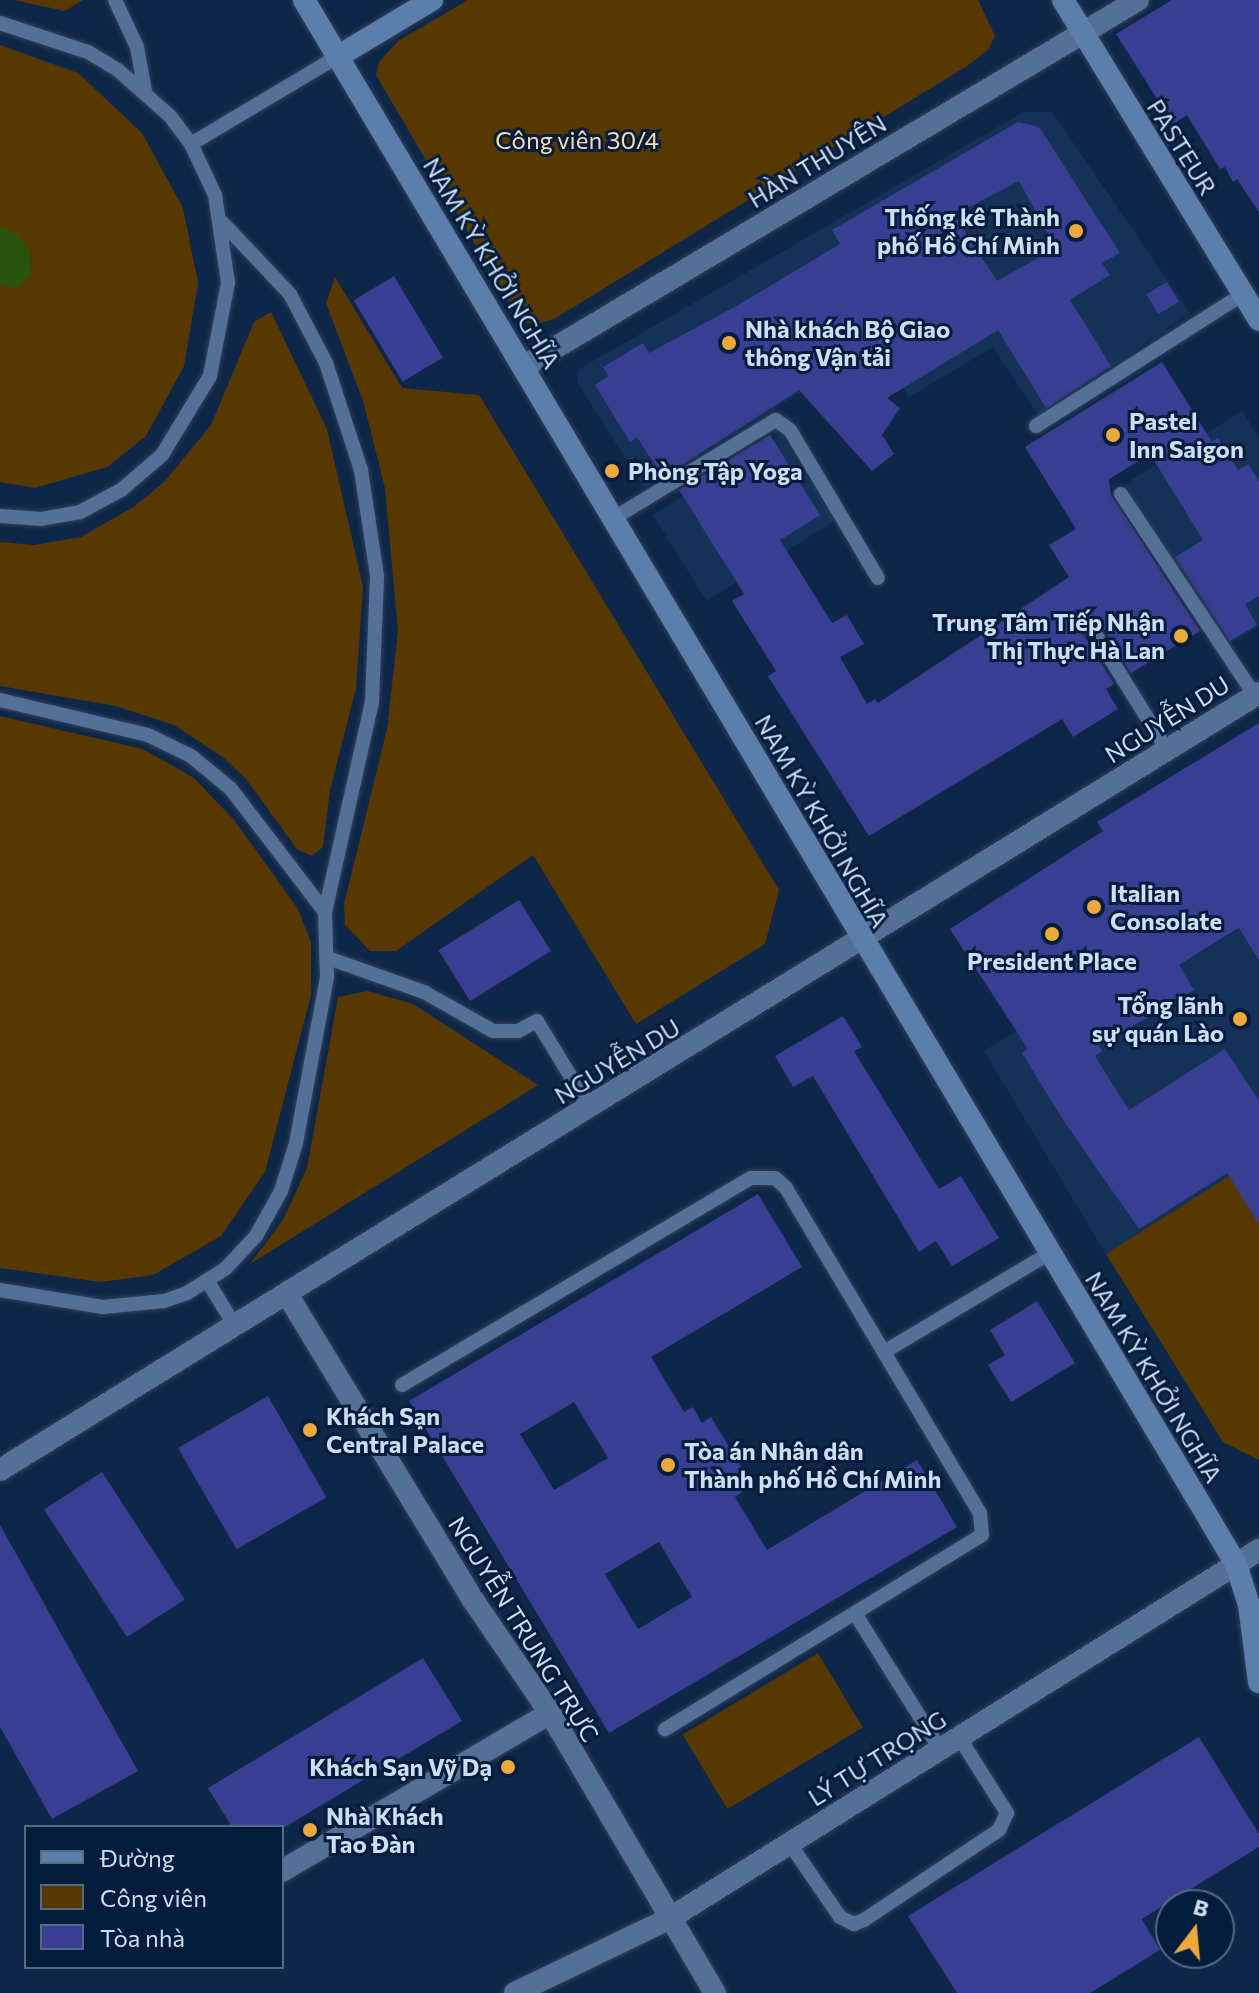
<!DOCTYPE html>
<html>
<head>
<meta charset="utf-8">
<style>
	body { margin:0 }
	#map { position:relative; width:1259px; height:1993px; overflow:hidden; background:#0e2748; font-family:Commissioner,sans-serif }
	div>[style] { position:absolute }
	[style*='--x'] { left:calc(var(--x)*1px); top:calc(var(--y)*1px); width:calc(var(--w)*1px); rotate:calc(var(--a)*1deg) }
	.built>* { inset:0; background:#143257; transform-origin:0 0 }
	.green>* { inset:0; background:#573800; transform-origin:0 0 }
	.water>* { inset:0; background:#29530c }
	.building>* { inset:0; background:#383e91; transform-origin:0 0 }
	.roads { filter:drop-shadow(0 0 2px #31405c) drop-shadow(0 0 2px #31405c) }
	.service>* { height:14px; margin:-7px; padding:0 7px; transform-origin:7px; border-radius:7px; background:#547096 }
	.minor>* { height:22px; margin:-11px; padding:0 11px; transform-origin:11px; border-radius:11px; background:#547096 }
	.tertiary>* { height:22px; margin:-11px; padding:0 11px; transform-origin:11px; border-radius:11px; background:#547096 }
	.secondary>* { height:22px; margin:-11px; padding:0 11px; transform-origin:11px; border-radius:11px; background:#5c7eaa }
	.dots>* { width:22px; height:22px; translate:-50% -50%; box-sizing:border-box; border:4px solid #051d3d; border-radius:50% }
	span { translate:-50% -50%; white-space:nowrap; text-align:center; line-height:1.15; -webkit-text-stroke:6px #051d3d; paint-order:stroke }
	.park-label { font-size:24px; color:#fcddb1 }
	.street-label { font-size:24px; color:#cdddf2 }
	.poi-label { font-size:24px; color:#cdddf2; font-weight:700 }
	.right { translate:-100% -50%; text-align:right }
	.left { translate:0 -50%; text-align:left }
	.legend { position:absolute; left:24px; top:1825px; width:260px; height:144px; box-sizing:border-box; background:#051d3d; border:2px solid #556a85; margin:0; padding:10px 14px; list-style:none; font-size:24px; color:#cdddf2 }
	.legend li { display:flex; align-items:center; gap:16px; height:40px }
	.legend b { width:40px; border:2px solid #556a85 }
	.north { position:absolute; left:1155px; top:1889px; width:80px; height:80px; box-sizing:border-box; background:#051d3d; border:2px solid #556a85; border-radius:50%; rotate:16deg; font-size:22px; font-weight:700; line-height:32px; text-align:center; color:#cdddf2 }
	.north::after { content:''; display:block; margin:auto; width:28px; height:36px; background:#eca93a; clip-path:polygon(50% 0,100% 100%,50% 72%,0 100%) }
</style>
</head>
<body>
<div id="map">
	<div class="built">
		<div style="clip-path:polygon(1024px 112px,1052px 112px,1190px 313px,1039px 416px,993px 347px,909px 397px,878px 345px,644px 488px,578px 383px,578px 370px)"></div>
		<div style="clip-path:polygon(1242px 411px,1259px 438px,1259px 626px,1226px 646px,1125px 484px)"></div>
		<div style="left:781px;top:435px;width:101px;height:151px;rotate:58deg"></div>
		<div style="clip-path:polygon(1259px 918px,1259px 1157px,1106px 1254px,984px 1051px,1170px 938px,1185px 962px)"></div>
	</div>
	<div class="green">
		<div style="clip-path:polygon(14px 0,83px 0,65px 11px)"></div>
		<div style="clip-path:polygon(468px 0,978px 0,995px 36px,988px 50px,967px 66px,554px 319px,536px 324px,521px 322px,376px 75px,379px 62px,398px 41px)"></div>
		<div style="clip-path:polygon(0 45px,78px 73px,142px 133px,183px 208px,198px 283px,184px 366px,146px 436px,107px 467px,35px 488px,0 482px)"></div>
		<div style="clip-path:polygon(335px 277px,402px 388px,479px 395px,779px 890px,765px 944px,636px 1024px,533px 855px,396px 951px,370px 951px,345px 925px,344px 904px,387px 729px,398px 631px,385px 488px,363px 401px,326px 303px)"></div>
		<div style="clip-path:polygon(271px 312px,327px 429px,363px 587px,356px 688px,330px 790px,323px 847px,312px 856px,297px 849px,246px 779px,224px 758px,174px 725px,116px 706px,0 686px,0 542px,34px 545px,81px 537px,135px 506px,164px 482px,211px 425px,254px 322px)"></div>
		<div style="clip-path:polygon(0 716px,143px 749px,194px 778px,235px 821px,298px 909px,311px 943px,311px 995px,265px 1172px,221px 1236px,153px 1275px,101px 1282px,0 1268px)"></div>
		<div style="clip-path:polygon(368px 991px,413px 1004px,538px 1085px,250px 1264px,283px 1220px,307px 1168px,338px 997px)"></div>
		<div style="clip-path:polygon(1259px 1157px,1259px 1460px,1223px 1442px,1106px 1254px)"></div>
		<div style="left:818px;top:1653px;width:87px;height:158px;rotate:59deg"></div>
	</div>
	<div class="water">
		<div style="clip-path:polygon(0 226px,15px 233px,30px 250px,31px 275px,16px 288px,0 285px)"></div>
	</div>
	<div class="building">
		<div style="clip-path:polygon(1172px 0,1259px 0,1259px 212px,1237px 179px,1233px 182px,1225px 167px,1220px 169px,1187px 115px,1173px 124px,1116px 34px)"></div>
		<div style="clip-path:polygon(evenodd,1018px 122px,1039px 127px,1120px 253px,1102px 263px,1110px 275px,1070px 300px,1111px 366px,1046px 408px,998px 330px,887px 398px,900px 408px,882px 435px,894px 454px,872px 471px,799px 390px,668px 474px,661px 475px,637px 437px,630px 442px,595px 385px,609px 376px,603px 367px,643px 343px,649px 353px,740px 304px,840px 244px,832px 230px,1018px 122px,1019px 181px,1056px 248px,997px 281px,954px 215px,1019px 181px)"></div>
		<div style="left:394px;top:276px;width:95px;height:47px;rotate:59deg"></div>
		<div style="left:1167px;top:282px;width:23px;height:24px;rotate:59deg"></div>
		<div style="clip-path:polygon(1162px 362px,1212px 442px,1218px 438px,1238px 470px,1248px 464px,1259px 481px,1259px 596px,1245px 604px,1257px 625px,1230px 641px,1175px 557px,1203px 540px,1150px 454px,1109px 479px,1111px 495px,1200px 631px,1131px 673px,1098px 619px,1084px 615px,1080px 629px,1114px 684px,1106px 689px,1118px 709px,1073px 737px,1062px 719px,869px 836px,768px 676px,776px 671px,732px 601px,744px 594px,679px 490px,770px 435px,820px 515px,780px 540px,832px 623px,847px 615px,864px 644px,840px 657px,867px 704px,875px 699px,878px 703px,1069px 577px,1049px 545px,1076px 529px,1025px 447px)"></div>
		<div style="clip-path:polygon(1259px 723px,1259px 960px,1239px 928px,1179px 965px,1194px 990px,1099px 1046px,1102px 1051px,1095px 1056px,1129px 1110px,1225px 1049px,1259px 1101px,1259px 1224px,1227px 1173px,1139px 1229px,1063px 1120px,1022px 1053px,1028px 1049px,950px 929px,1103px 831px,1097px 822px)"></div>
		<div style="left:519px;top:900px;width:60px;height:95px;rotate:58deg"></div>
		<div style="clip-path:polygon(843px 1016px,862px 1047px,854px 1051px,939px 1189px,961px 1176px,999px 1238px,952px 1266px,936px 1241px,919px 1252px,813px 1076px,793px 1087px,775px 1056px)"></div>
		<div style="clip-path:polygon(evenodd,758px 1194px,802px 1267px,651px 1357px,684px 1412px,693px 1407px,702px 1423px,711px 1417px,743px 1470px,734px 1476px,743px 1491px,735px 1497px,767px 1550px,917px 1460px,957px 1527px,609px 1733px,409px 1401px,758px 1194px,574px 1402px,608px 1458px,554px 1490px,520px 1434px,574px 1402px,758px 1194px,659px 1542px,692px 1597px,638px 1629px,605px 1574px,659px 1542px)"></div>
		<div style="clip-path:polygon(1037px 1301px,1075px 1363px,1011px 1402px,988px 1365px,1005px 1355px,990px 1330px)"></div>
		<div style="left:268px;top:1396px;width:117px;height:104px;rotate:60deg"></div>
		<div style="left:102px;top:1472px;width:152px;height:69px;rotate:57deg"></div>
		<div style="clip-path:polygon(0 1525px,138px 1771px,52px 1819px,0 1727px)"></div>
		<div style="clip-path:polygon(423px 1658px,462px 1721px,285px 1827px,232px 1827px,208px 1788px)"></div>
		<div style="clip-path:polygon(1199px 1737px,1259px 1834px,1259px 1847px,1142px 1919px,1160px 1950px,1090px 1993px,957px 1993px,908px 1916px)"></div>
	</div>
	<div class="roads">
		<div class="service">
			<div style="--x:115;--y:0;--w:52;--a:64.9"></div>
			<div style="--x:137;--y:47;--w:45;--a:79.7"></div>
			<div style="--x:0;--y:23;--w:93;--a:18.2"></div>
			<div style="--x:88;--y:52;--w:35;--a:31"></div>
			<div style="--x:118;--y:70;--w:69;--a:41.5"></div>
			<div style="--x:170;--y:116;--w:35;--a:53"></div>
			<div style="--x:191;--y:144;--w:56;--a:64.8"></div>
			<div style="--x:215;--y:195;--w:89;--a:81.6"></div>
			<div style="--x:228;--y:283;--w:95;--a:101"></div>
			<div style="--x:210;--y:376;--w:92;--a:121.3"></div>
			<div style="--x:162;--y:455;--w:54;--a:139.5"></div>
			<div style="--x:121;--y:490;--w:47;--a:151.8"></div>
			<div style="--x:80;--y:512;--w:39;--a:170"></div>
			<div style="--x:42;--y:519;--w:42;--a:-175.9"></div>
			<div style="--x:191;--y:144;--w:170;--a:-30.8"></div>
			<div style="--x:1036;--y:426;--w:246;--a:-32.5"></div>
			<div style="--x:1121;--y:494;--w:242;--a:56.4"></div>
			<div style="--x:614;--y:518;--w:189;--a:-31.2"></div>
			<div style="--x:776;--y:420;--w:17;--a:36"></div>
			<div style="--x:790;--y:430;--w:172;--a:59.3"></div>
			<div style="--x:1089;--y:624;--w:148;--a:58.2"></div>
			<div style="--x:0;--y:700;--w:152;--a:13.3"></div>
			<div style="--x:148;--y:735;--w:48;--a:26"></div>
			<div style="--x:191;--y:756;--w:52;--a:39.5"></div>
			<div style="--x:231;--y:789;--w:155;--a:52.6"></div>
			<div style="--x:328;--y:958;--w:102;--a:19.5"></div>
			<div style="--x:424;--y:992;--w:79;--a:29.5"></div>
			<div style="--x:493;--y:1031;--w:25;--a:0"></div>
			<div style="--x:518;--y:1031;--w:21;--a:-28"></div>
			<div style="--x:537;--y:1021;--w:102;--a:58.7"></div>
			<div style="--x:208;--y:1282;--w:52;--a:58.5"></div>
			<div style="--x:0;--y:1290;--w:104;--a:9.4"></div>
			<div style="--x:103;--y:1307;--w:61;--a:-5.6"></div>
			<div style="--x:164;--y:1301;--w:24;--a:-19"></div>
			<div style="--x:187;--y:1293;--w:45;--a:-32.3"></div>
			<div style="--x:225;--y:1269;--w:45;--a:-46.8"></div>
			<div style="--x:256;--y:1236;--w:51;--a:-60.9"></div>
			<div style="--x:281;--y:1191;--w:50;--a:-72.6"></div>
			<div style="--x:296;--y:1143;--w:169;--a:-79.4"></div>
			<div style="--x:327;--y:977;--w:65;--a:-91.8"></div>
			<div style="--x:325;--y:912;--w:215;--a:-77.4"></div>
			<div style="--x:372;--y:702;--w:126;--a:-87.7"></div>
			<div style="--x:377;--y:576;--w:107;--a:-98.6"></div>
			<div style="--x:361;--y:470;--w:113;--a:-108.1"></div>
			<div style="--x:326;--y:363;--w:78;--a:-117.6"></div>
			<div style="--x:290;--y:294;--w:99;--a:-133.4"></div>
			<div style="--x:884;--y:1352;--w:193;--a:-30.8"></div>
			<div style="--x:402;--y:1385;--w:406;--a:-30.7"></div>
			<div style="--x:751;--y:1178;--w:24;--a:0"></div>
			<div style="--x:775;--y:1178;--w:15;--a:42"></div>
			<div style="--x:786;--y:1188;--w:378;--a:59.2"></div>
			<div style="--x:980;--y:1513;--w:22;--a:85"></div>
			<div style="--x:982;--y:1535;--w:372;--a:148.5"></div>
			<div style="--x:856;--y:1615;--w:158;--a:57.9"></div>
			<div style="--x:790;--y:1844;--w:88;--a:55.6"></div>
			<div style="--x:840;--y:1917;--w:16;--a:27"></div>
			<div style="--x:854;--y:1924;--w:11;--a:-22"></div>
			<div style="--x:864;--y:1920;--w:162;--a:-33.7"></div>
			<div style="--x:999;--y:1830;--w:19;--a:-65"></div>
			<div style="--x:1007;--y:1813;--w:90;--a:-122.3"></div>
		</div>
		<div class="minor">
			<div style="--x:523;--y:367;--w:716;--a:-30.83"></div>
			<div style="--x:287;--y:1294;--w:358;--a:58.7"></div>
			<div style="--x:473;--y:1600;--w:137;--a:55.7"></div>
			<div style="--x:550;--y:1713;--w:325;--a:59.5"></div>
			<div style="--x:282;--y:1871;--w:311;--a:-30.5"></div>
		</div>
		<div class="tertiary">
			<div style="--x:0;--y:1470;--w:1479;--a:-31.68"></div>
			<div style="--x:515;--y:1993;--w:169;--a:-25.7"></div>
			<div style="--x:667;--y:1920;--w:698;--a:-32.01"></div>
		</div>
		<div class="secondary">
			<div style="--x:304;--y:0;--w:1821;--a:59.21"></div>
			<div style="--x:1236;--y:1564;--w:43;--a:72.4"></div>
			<div style="--x:1249;--y:1605;--w:78;--a:82.6"></div>
			<div style="--x:1063;--y:0;--w:375;--a:58.5"></div>
			<div style="--x:337;--y:57;--w:111;--a:-31"></div>
		</div>
	</div>
	<div class="dots">
		<div style="left:1076px;top:231px;background:#eca93a"></div>
		<div style="left:729px;top:343px;background:#eca93a"></div>
		<div style="left:1113px;top:435px;background:#eca93a"></div>
		<div style="left:612px;top:471px;background:#eca93a"></div>
		<div style="left:1181px;top:636px;background:#eca93a"></div>
		<div style="left:1094px;top:907px;background:#eca93a"></div>
		<div style="left:1052px;top:934px;background:#eca93a"></div>
		<div style="left:1240px;top:1019px;background:#eca93a"></div>
		<div style="left:310px;top:1430px;background:#eca93a"></div>
		<div style="left:668px;top:1465px;background:#eca93a"></div>
		<div style="left:508px;top:1767px;background:#eca93a"></div>
		<div style="left:310px;top:1830px;background:#eca93a"></div>
	</div>
	<div class="park-label">
		<span style="left:577px;top:140px">Công viên 30/4</span>
	</div>
	<div class="street-label">
		<span style="left:1182px;top:147px;rotate:58deg">PASTEUR</span>
		<span style="left:817px;top:161px;rotate:-31deg">HÀN THUYÊN</span>
		<span style="left:492px;top:263px;rotate:59deg">NAM KỲ KHỞI NGHĨA</span>
		<span style="left:1167px;top:719px;rotate:-32deg">NGUYỄN DU</span>
		<span style="left:822px;top:821px;rotate:60deg">NAM KỲ KHỞI NGHĨA</span>
		<span style="left:617px;top:1061px;rotate:-31deg">NGUYỄN DU</span>
		<span style="left:1154px;top:1377px;rotate:59deg">NAM KỲ KHỞI NGHĨA</span>
		<span style="left:524px;top:1629px;rotate:58deg">NGUYỄN TRUNG TRỰC</span>
		<span style="left:877px;top:1758px;rotate:-32deg">LÝ TỰ TRỌNG</span>
	</div>
	<div class="poi-label">
		<span class="right" style="left:1060px;top:231px">Thống kê Thành<br>phố Hồ Chí Minh</span>
		<span class="left" style="left:745px;top:343px">Nhà khách Bộ Giao<br>thông Vận tải</span>
		<span class="left" style="left:1129px;top:435px">Pastel<br>Inn Saigon</span>
		<span class="left" style="left:628px;top:471px">Phòng Tập Yoga</span>
		<span class="right" style="left:1165px;top:636px">Trung Tâm Tiếp Nhận<br>Thị Thực Hà Lan</span>
		<span class="left" style="left:1110px;top:907px">Italian<br>Consolate</span>
		<span style="left:1052px;top:961px">President Place</span>
		<span class="right" style="left:1224px;top:1019px">Tổng lãnh<br>sự quán Lào</span>
		<span class="left" style="left:326px;top:1430px">Khách Sạn<br>Central Palace</span>
		<span class="left" style="left:684px;top:1465px">Tòa án Nhân dân<br>Thành phố Hồ Chí Minh</span>
		<span class="right" style="left:492px;top:1767px">Khách Sạn Vỹ Dạ</span>
		<span class="left" style="left:326px;top:1830px">Nhà Khách<br>Tao Đàn</span>
	</div>
	<ul class="legend">
	<li><b style="height:10px;background:#5c7eaa"></b>Đường</li>
	<li><b style="height:22px;background:#573800"></b>Công viên</li>
	<li><b style="height:22px;background:#383e91"></b>Tòa nhà</li>
	</ul>
	<div class="north">B</div>
</div>
</body>
</html>
